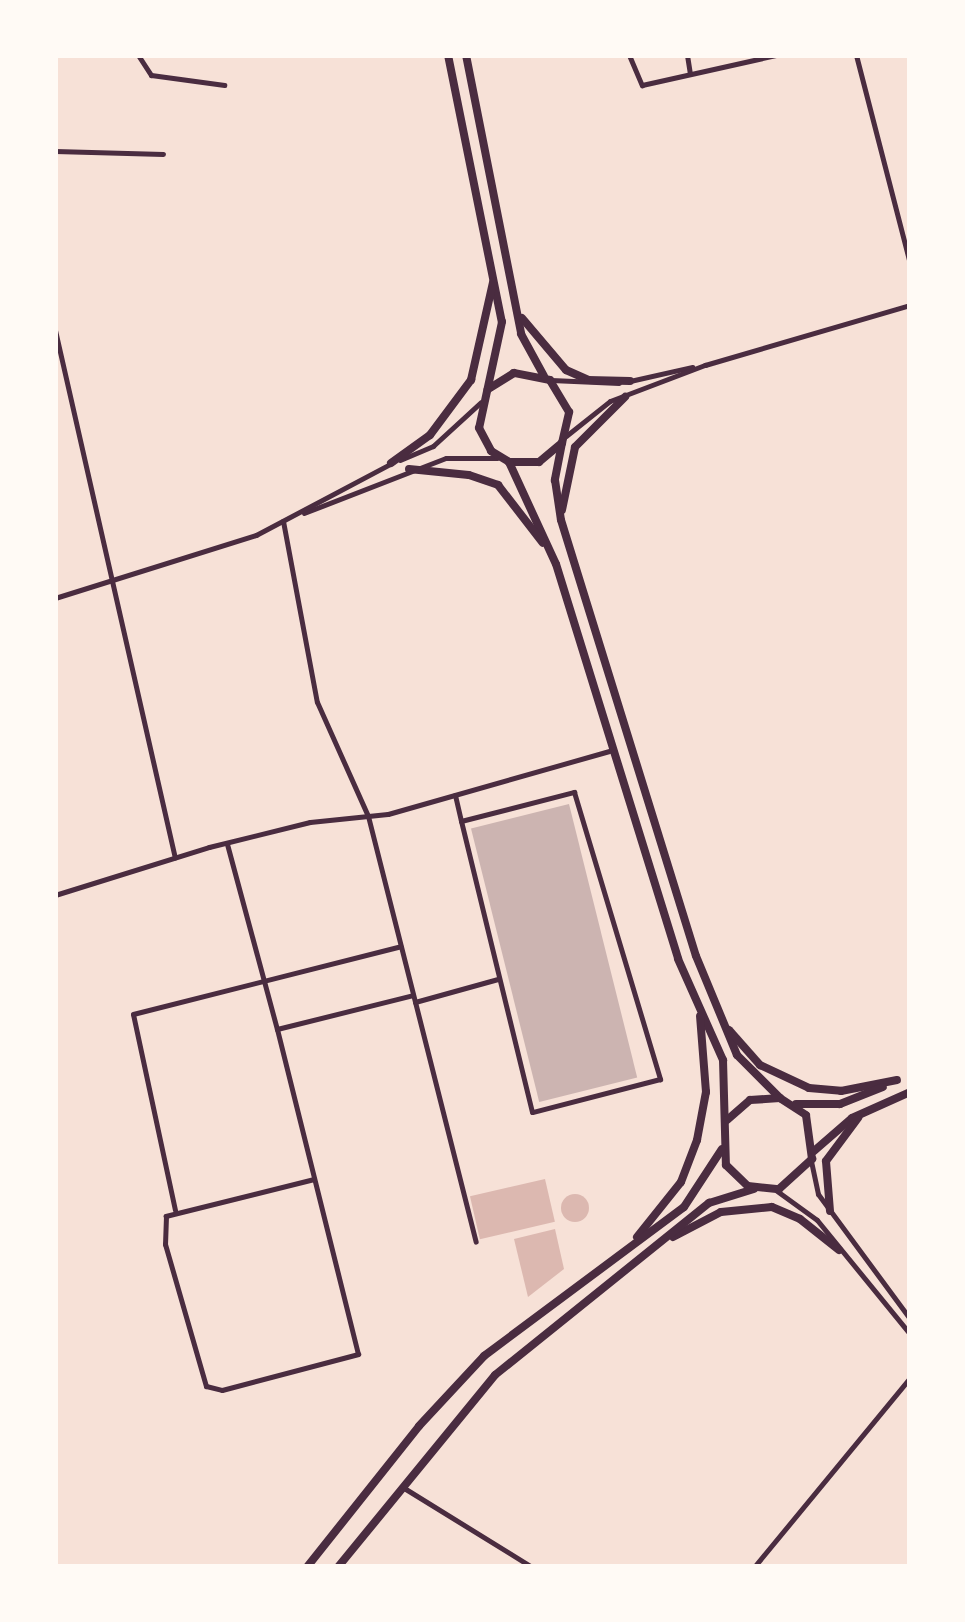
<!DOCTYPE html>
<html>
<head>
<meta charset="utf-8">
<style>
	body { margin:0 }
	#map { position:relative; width:965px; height:1622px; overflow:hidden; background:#f7e1d7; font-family:Inter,sans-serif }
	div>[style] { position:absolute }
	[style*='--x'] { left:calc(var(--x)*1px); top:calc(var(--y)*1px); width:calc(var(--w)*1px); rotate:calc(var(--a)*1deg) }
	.water>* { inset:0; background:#dcb8b0; transform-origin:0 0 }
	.round { border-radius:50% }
	.building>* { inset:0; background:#ccb4b1; transform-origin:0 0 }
	.minor>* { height:5px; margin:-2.5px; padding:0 2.5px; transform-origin:2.5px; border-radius:2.5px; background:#4a2c40 }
	.tertiary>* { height:5px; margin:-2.5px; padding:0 2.5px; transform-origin:2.5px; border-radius:2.5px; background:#4a2c40 }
	.primary>* { height:8px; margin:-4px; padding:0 4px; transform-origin:4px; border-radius:4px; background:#4a2c40 }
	span { translate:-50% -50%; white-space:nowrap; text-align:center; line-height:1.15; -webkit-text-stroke:10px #fffaf5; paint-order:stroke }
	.frame { position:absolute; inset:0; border:58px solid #fffaf5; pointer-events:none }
</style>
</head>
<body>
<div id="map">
	<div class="water">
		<div style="left:545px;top:1179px;width:44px;height:77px;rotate:77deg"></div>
		<div class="round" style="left:561px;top:1194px;width:28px;height:28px"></div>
		<div style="clip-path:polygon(555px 1229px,564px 1269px,528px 1297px,514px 1239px)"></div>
	</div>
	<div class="building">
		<div style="left:569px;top:804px;width:282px;height:101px;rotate:76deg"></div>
	</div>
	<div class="minor">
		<div style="--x:138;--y:55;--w:24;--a:57"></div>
		<div style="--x:151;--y:75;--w:74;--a:7.8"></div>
		<div style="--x:629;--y:55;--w:33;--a:67"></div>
		<div style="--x:642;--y:85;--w:137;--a:-12.6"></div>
		<div style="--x:687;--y:55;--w:18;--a:81"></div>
		<div style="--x:856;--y:55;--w:216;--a:75.5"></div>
		<div style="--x:55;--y:151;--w:108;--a:1.6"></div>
		<div style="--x:55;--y:330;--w:541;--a:77.2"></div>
		<div style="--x:551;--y:380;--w:68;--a:2.5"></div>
		<div style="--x:630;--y:381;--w:64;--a:-12.7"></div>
		<div style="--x:566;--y:436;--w:56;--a:-38.5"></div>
		<div style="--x:610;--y:401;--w:102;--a:-20.8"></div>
		<div style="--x:705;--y:365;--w:214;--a:-16.3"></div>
		<div style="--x:283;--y:521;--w:184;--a:79.4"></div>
		<div style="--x:317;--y:702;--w:125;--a:65.9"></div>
		<div style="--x:368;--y:816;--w:439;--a:75.8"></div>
		<div style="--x:574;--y:792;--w:300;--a:73.3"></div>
		<div style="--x:660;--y:1079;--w:132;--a:165.5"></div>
		<div style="--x:532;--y:1112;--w:300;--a:-103.7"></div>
		<div style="--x:461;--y:821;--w:117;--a:-14.4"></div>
		<div style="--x:455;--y:795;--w:27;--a:77"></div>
		<div style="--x:227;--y:844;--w:192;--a:74.9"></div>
		<div style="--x:55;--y:895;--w:161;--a:-17.3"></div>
		<div style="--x:209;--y:847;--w:104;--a:-13.9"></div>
		<div style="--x:310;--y:822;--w:78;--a:-5.9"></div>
		<div style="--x:388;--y:814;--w:230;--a:-15.9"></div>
		<div style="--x:415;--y:1002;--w:86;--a:-15.5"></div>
		<div style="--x:811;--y:1161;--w:34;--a:78"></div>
		<div style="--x:818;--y:1194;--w:155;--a:53.6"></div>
		<div style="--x:314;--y:1179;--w:153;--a:166"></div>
		<div style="--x:166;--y:1216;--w:28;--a:92"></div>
		<div style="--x:165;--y:1244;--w:148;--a:73.9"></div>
		<div style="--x:206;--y:1386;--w:16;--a:14"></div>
		<div style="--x:222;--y:1390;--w:141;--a:-14.8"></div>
		<div style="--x:358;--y:1354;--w:335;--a:-104"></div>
		<div style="--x:277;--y:1029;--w:140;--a:-14"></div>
		<div style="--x:777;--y:1191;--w:49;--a:35.9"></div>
		<div style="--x:817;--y:1220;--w:147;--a:50.8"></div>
		<div style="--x:175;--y:1210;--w:200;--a:-102.1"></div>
		<div style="--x:133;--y:1014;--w:276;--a:-14.2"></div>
		<div style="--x:404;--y:1488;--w:150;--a:31.7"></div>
		<div style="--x:754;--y:1567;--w:245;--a:-50.5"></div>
	</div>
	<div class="tertiary">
		<div style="--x:400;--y:460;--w:36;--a:-23"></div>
		<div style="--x:433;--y:446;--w:65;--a:-42.5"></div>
		<div style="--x:304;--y:513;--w:152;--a:-21.2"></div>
		<div style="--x:446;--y:458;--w:51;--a:0"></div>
		<div style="--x:55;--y:598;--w:211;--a:-17.4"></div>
		<div style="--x:256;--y:535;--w:152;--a:-27.9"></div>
	</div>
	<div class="primary">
		<div style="--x:448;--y:55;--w:272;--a:78.6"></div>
		<div style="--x:502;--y:322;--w:108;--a:102.2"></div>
		<div style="--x:479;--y:428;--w:26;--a:62"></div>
		<div style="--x:491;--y:451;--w:21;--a:31"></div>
		<div style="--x:509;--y:462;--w:30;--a:0"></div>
		<div style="--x:539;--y:462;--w:30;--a:-40"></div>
		<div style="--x:562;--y:443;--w:32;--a:-77"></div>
		<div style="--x:569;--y:412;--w:37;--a:-121"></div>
		<div style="--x:550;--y:380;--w:37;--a:-169"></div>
		<div style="--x:514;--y:373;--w:31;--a:148"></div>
		<div style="--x:466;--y:55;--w:284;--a:78.8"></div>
		<div style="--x:521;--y:334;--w:48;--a:61.3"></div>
		<div style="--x:522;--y:318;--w:68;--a:49.8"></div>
		<div style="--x:566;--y:370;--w:24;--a:24"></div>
		<div style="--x:588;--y:380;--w:42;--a:1.4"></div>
		<div style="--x:562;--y:443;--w:38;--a:101"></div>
		<div style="--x:555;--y:480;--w:40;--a:81.5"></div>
		<div style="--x:561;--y:520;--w:456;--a:72.8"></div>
		<div style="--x:696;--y:956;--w:107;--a:67.5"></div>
		<div style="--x:737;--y:1055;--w:61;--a:45"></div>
		<div style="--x:509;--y:462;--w:112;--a:65.3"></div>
		<div style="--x:556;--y:564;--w:413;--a:72.8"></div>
		<div style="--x:678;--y:959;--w:111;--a:66"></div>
		<div style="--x:723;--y:1060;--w:105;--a:88.4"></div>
		<div style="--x:726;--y:1165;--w:30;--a:44"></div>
		<div style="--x:748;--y:1186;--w:31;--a:6"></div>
		<div style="--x:779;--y:1189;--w:45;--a:-42.3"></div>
		<div style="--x:812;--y:1159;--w:44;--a:-97.8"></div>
		<div style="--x:806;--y:1115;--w:31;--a:-147"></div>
		<div style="--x:780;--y:1098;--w:30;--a:176"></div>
		<div style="--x:750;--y:1100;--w:30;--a:139"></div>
		<div style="--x:391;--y:463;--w:48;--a:-35.7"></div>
		<div style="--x:430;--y:435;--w:69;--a:-53.3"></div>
		<div style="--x:471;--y:380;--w:100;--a:-77.3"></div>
		<div style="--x:409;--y:469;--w:60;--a:5.7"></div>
		<div style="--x:469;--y:475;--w:31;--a:19"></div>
		<div style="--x:498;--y:485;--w:73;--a:52.2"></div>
		<div style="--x:562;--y:510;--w:64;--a:-78.3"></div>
		<div style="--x:575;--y:447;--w:71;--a:-45"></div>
		<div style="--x:729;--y:1030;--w:47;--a:48.5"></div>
		<div style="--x:760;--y:1065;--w:54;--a:25.1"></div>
		<div style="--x:809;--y:1088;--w:32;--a:5"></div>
		<div style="--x:841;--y:1091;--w:57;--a:-11.1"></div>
		<div style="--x:796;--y:1104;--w:44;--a:0"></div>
		<div style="--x:840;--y:1104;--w:46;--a:-21.6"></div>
		<div style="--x:814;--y:1151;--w:50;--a:-41"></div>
		<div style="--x:852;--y:1118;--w:64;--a:-24.1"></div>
		<div style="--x:830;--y:1211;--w:50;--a:-94.6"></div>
		<div style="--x:826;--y:1161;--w:54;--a:-53.3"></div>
		<div style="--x:637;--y:1237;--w:70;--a:-51.3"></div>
		<div style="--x:681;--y:1182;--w:45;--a:-69.1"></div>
		<div style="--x:697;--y:1140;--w:49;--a:-79.4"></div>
		<div style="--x:706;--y:1092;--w:76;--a:-94.5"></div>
		<div style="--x:673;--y:1237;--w:54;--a:-27.5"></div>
		<div style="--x:721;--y:1212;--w:51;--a:-5.6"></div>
		<div style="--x:772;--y:1207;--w:30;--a:23"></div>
		<div style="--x:800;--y:1219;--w:50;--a:38.5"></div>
		<div style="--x:307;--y:1567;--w:180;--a:-51.5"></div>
		<div style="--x:419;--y:1426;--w:96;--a:-47.1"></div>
		<div style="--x:484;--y:1356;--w:249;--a:-36.7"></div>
		<div style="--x:684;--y:1207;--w:69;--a:-56.8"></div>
		<div style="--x:338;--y:1567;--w:248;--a:-50.7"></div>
		<div style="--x:495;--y:1375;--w:275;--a:-38.8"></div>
		<div style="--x:709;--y:1203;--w:47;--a:-17.3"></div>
	</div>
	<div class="frame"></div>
</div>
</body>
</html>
